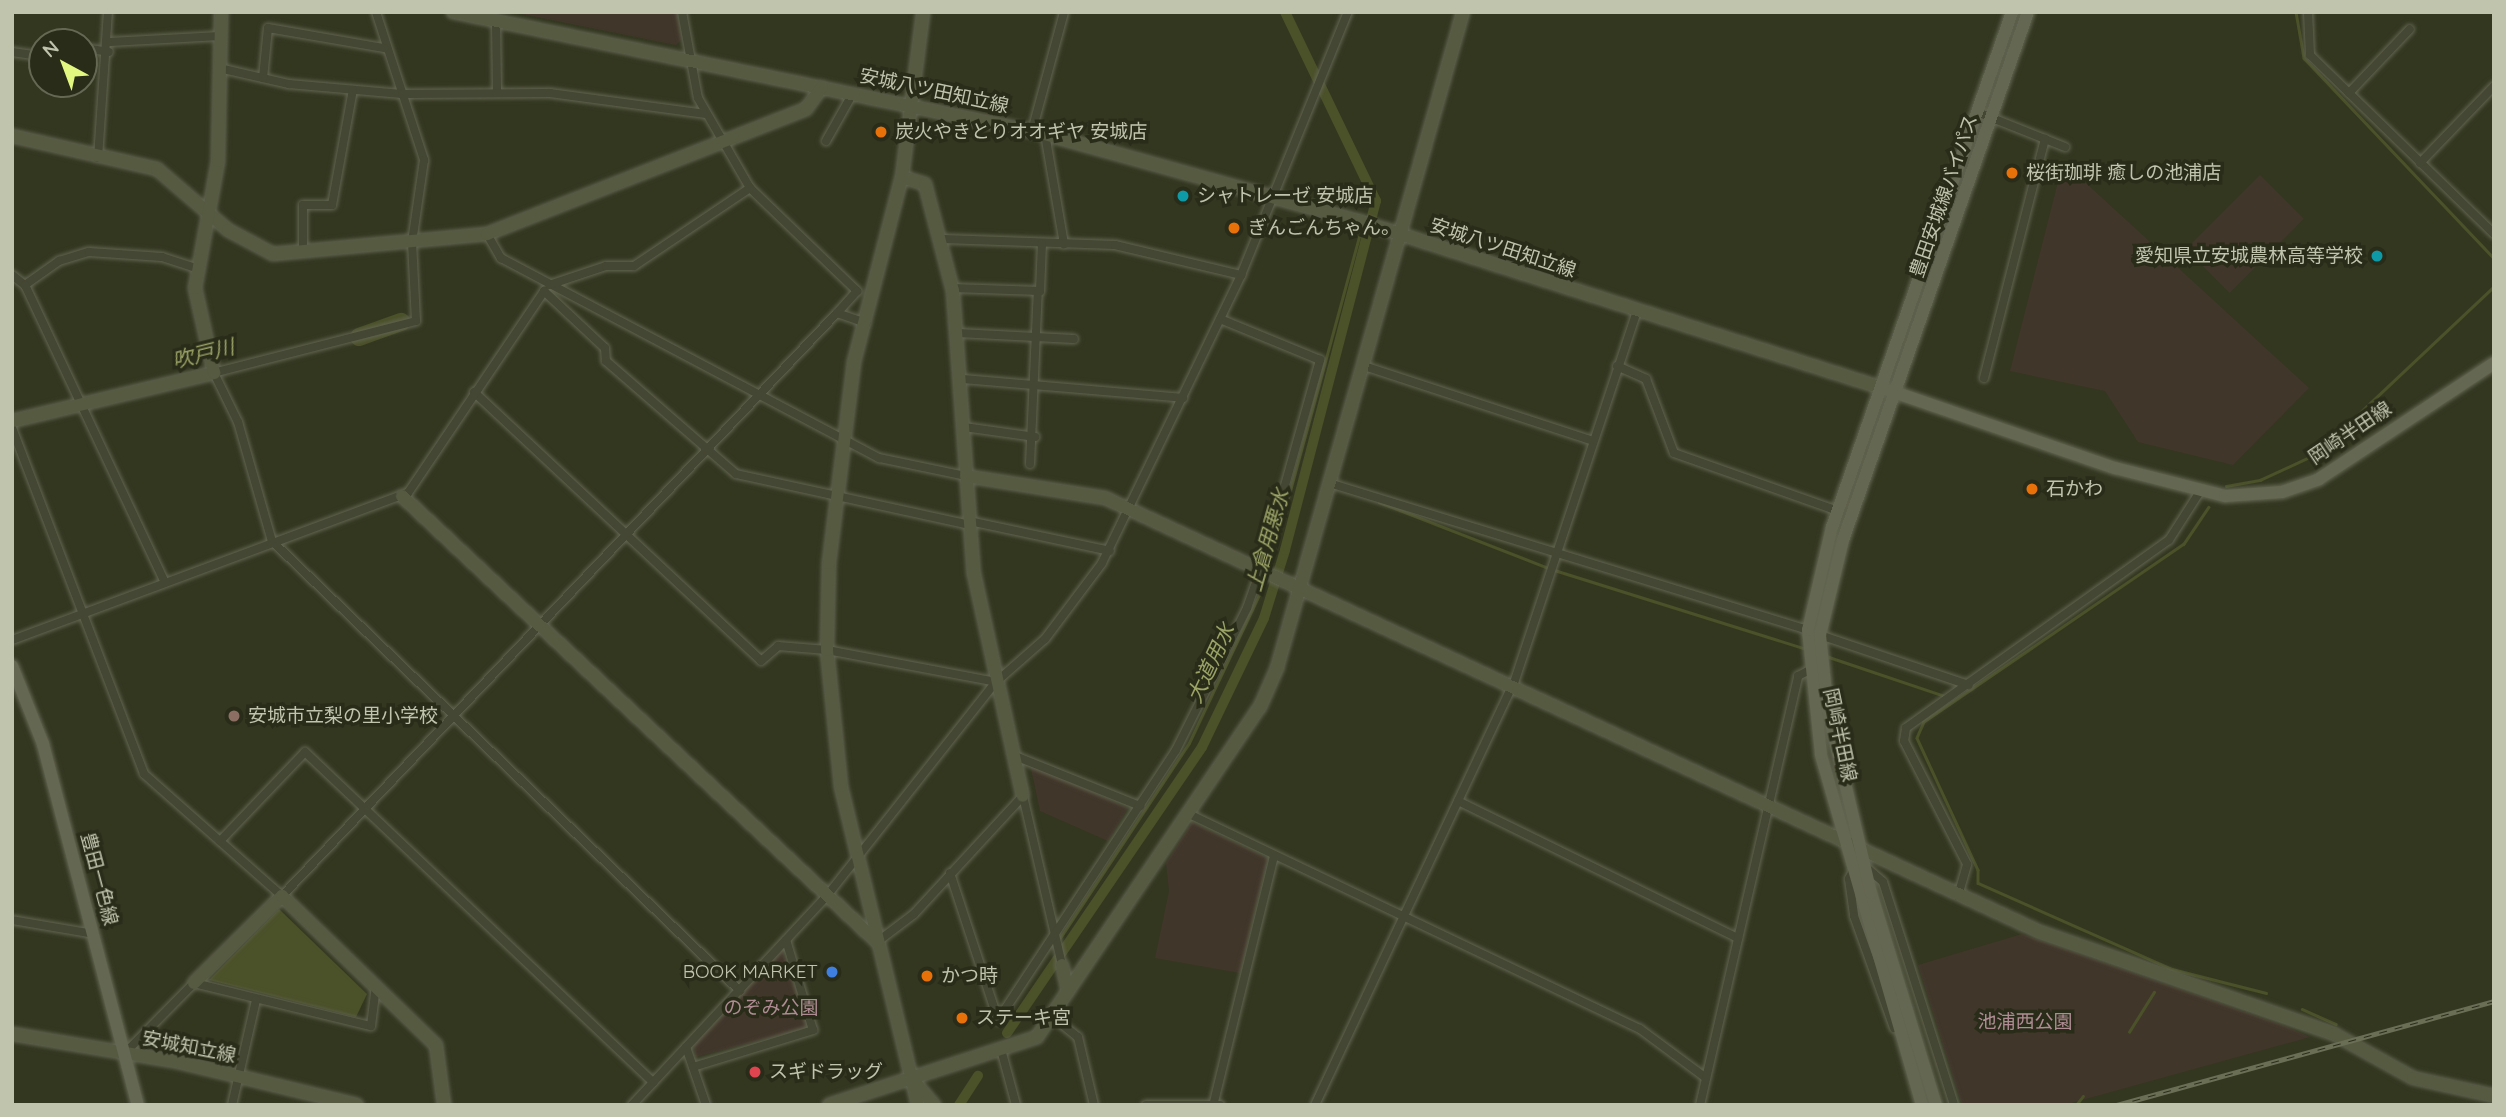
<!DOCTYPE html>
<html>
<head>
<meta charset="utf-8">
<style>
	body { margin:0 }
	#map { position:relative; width:2506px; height:1117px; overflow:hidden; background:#333720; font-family:Quicksand,"Noto Sans JP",sans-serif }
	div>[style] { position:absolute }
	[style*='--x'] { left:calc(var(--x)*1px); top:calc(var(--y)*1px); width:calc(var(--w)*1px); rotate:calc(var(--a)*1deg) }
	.green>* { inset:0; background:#41362a; transform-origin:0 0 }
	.water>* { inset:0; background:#4b5129 }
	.stream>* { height:2.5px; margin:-1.25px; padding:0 1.25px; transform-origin:1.25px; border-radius:1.25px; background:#4b5129 }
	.canal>* { height:10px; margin:-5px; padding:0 5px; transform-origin:5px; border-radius:5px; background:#4b5129 }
	.river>* { height:18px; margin:-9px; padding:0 9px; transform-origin:9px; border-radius:9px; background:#4b5129 }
	.roads { filter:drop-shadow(0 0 2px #626551) drop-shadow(0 0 2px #626551) }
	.street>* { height:8px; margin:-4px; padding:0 4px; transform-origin:4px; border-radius:4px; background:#444733 }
	.secondary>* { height:12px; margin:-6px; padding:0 6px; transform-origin:6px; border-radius:6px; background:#555a41 }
	.primary>* { height:12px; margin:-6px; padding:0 6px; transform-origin:6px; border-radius:6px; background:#646751 }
	.rail>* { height:5px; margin-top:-2.5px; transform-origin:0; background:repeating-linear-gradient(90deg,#292c19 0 8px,#6a6e55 0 16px); box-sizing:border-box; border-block:2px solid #6a6e55 }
	.dots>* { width:19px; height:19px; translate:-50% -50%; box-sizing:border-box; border:4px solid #292c19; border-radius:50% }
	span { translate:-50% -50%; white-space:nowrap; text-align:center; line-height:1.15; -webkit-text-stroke:7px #292c19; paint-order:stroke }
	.street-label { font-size:19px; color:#c0c4ad }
	.poi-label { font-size:19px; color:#c0c4ad }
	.left { translate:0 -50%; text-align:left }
	.right { translate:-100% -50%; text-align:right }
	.park-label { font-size:19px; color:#af8c93 }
	.water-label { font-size:21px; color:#9ba366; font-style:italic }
	.frame { position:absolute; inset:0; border:14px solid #c0c4ad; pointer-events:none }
	.north { position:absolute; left:28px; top:28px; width:70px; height:70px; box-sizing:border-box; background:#292c19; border:2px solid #656954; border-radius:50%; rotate:319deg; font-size:19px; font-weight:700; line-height:28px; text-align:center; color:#c0c4ad }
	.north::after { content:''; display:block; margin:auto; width:24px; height:32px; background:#e1f780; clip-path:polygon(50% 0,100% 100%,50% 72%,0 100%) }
</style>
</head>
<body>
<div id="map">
	<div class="green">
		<div style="clip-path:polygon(512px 12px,677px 12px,682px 39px,676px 45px)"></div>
		<div style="clip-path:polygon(2063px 162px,2309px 388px,2233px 465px,2138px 442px,2105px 391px,2010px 371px)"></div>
		<div style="left:2260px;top:175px;width:62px;height:105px;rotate:45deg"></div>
		<div style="clip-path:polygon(1030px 764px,1128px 808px,1108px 841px,1040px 811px)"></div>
		<div style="clip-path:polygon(1192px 822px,1268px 858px,1240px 973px,1155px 958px,1169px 891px,1166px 863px)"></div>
		<div style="clip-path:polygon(2022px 934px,2285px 1026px,2310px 1037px,2064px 1105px,1962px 1105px,1918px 965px)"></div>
		<div style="clip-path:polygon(782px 950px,808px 1023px,804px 1029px,695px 1057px,694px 1045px)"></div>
	</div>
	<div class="water">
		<div style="clip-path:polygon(279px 909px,367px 994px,356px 1017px,209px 980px)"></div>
	</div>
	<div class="stream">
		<div style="--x:2296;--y:12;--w:47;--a:80.1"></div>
		<div style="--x:2304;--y:58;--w:276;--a:46.5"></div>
		<div style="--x:2226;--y:486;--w:35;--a:-10"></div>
		<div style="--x:2260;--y:480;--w:62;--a:-24.9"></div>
		<div style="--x:2316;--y:454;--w:245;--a:-43.3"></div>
		<div style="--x:1379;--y:502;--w:181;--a:21.3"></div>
		<div style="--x:1548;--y:568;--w:270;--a:17.4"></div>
		<div style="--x:2209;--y:507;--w:45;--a:124"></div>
		<div style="--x:2184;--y:544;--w:315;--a:145.6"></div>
		<div style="--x:1924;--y:722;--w:17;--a:114"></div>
		<div style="--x:1917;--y:738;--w:145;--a:65.2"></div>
		<div style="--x:1978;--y:870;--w:13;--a:90"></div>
		<div style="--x:1978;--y:883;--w:212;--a:23.9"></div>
		<div style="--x:2172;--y:969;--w:97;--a:14.3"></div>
		<div style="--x:1269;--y:568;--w:343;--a:-74.8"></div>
		<div style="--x:1826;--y:656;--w:126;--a:18.6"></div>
		<div style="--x:1058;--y:941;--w:237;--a:-56.5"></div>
		<div style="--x:1189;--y:743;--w:183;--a:-64.7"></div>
		<div style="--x:2302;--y:1009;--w:37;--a:24"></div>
		<div style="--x:2129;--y:1032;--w:47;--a:-58"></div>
		<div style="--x:2076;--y:1105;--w:11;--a:-52"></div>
	</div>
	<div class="canal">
		<div style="--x:1007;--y:1033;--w:346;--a:-55.7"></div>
		<div style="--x:1202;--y:747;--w:143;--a:-64.3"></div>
		<div style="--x:1264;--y:618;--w:71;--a:-72.8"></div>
		<div style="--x:1285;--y:550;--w:361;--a:-75.4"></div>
		<div style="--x:1376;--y:201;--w:210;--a:-115.7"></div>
		<div style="--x:959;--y:1105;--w:35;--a:-57"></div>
	</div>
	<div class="river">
		<div style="--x:359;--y:337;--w:45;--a:-19.7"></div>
	</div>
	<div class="roads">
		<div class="street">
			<div style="--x:376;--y:12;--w:156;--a:72"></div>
			<div style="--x:424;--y:160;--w:83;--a:98.3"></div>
			<div style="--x:412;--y:242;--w:79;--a:87.1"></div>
			<div style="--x:416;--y:321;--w:209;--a:165.6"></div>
			<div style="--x:214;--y:373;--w:55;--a:63.9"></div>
			<div style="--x:238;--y:422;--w:124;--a:74.1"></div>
			<div style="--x:272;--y:541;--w:649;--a:43.88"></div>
			<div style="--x:682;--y:12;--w:87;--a:79.5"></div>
			<div style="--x:698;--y:98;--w:104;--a:60"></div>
			<div style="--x:750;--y:188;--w:149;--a:43.9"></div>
			<div style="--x:857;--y:291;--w:30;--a:132"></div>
			<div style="--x:2308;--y:12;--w:43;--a:87.3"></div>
			<div style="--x:2310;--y:55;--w:257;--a:44.2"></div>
			<div style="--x:496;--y:21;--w:72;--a:89.2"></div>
			<div style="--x:110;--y:42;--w:110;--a:-3.1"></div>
			<div style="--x:84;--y:48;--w:25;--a:9"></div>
			<div style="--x:12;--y:52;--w:30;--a:8"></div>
			<div style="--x:219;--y:68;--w:72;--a:12.9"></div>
			<div style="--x:289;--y:84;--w:113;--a:5.1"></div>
			<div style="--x:402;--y:94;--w:148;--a:-0.4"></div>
			<div style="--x:550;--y:93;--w:157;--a:7.7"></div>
			<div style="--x:263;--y:78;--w:50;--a:-84.3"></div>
			<div style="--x:268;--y:28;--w:118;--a:9.8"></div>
			<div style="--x:2349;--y:93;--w:88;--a:-46.4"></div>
			<div style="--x:1977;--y:112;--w:95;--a:21.7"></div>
			<div style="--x:1032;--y:131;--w:123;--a:-74.9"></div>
			<div style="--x:1045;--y:134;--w:112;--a:80.2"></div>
			<div style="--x:826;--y:141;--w:55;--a:-60.6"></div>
			<div style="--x:98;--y:158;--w:146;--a:-86.1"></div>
			<div style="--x:2420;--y:163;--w:107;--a:-46.1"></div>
			<div style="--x:487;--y:234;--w:28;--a:60"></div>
			<div style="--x:501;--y:258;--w:428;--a:27.9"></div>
			<div style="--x:879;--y:458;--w:89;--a:11.7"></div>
			<div style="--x:943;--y:239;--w:172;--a:2"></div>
			<div style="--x:1115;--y:245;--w:130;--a:13.4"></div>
			<div style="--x:303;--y:251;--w:46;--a:-90"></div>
			<div style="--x:303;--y:205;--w:29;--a:0"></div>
			<div style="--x:332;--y:205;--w:117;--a:-79.7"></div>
			<div style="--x:12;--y:275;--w:16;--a:38"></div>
			<div style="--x:25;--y:285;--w:42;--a:-35.2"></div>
			<div style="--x:59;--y:261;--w:31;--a:-17"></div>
			<div style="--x:89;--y:252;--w:73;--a:3.9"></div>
			<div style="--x:162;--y:257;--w:38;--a:18"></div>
			<div style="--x:25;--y:285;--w:329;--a:64.8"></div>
			<div style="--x:549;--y:285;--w:60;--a:-18.4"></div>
			<div style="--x:606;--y:266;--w:28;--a:0"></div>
			<div style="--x:634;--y:266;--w:140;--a:-33.9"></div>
			<div style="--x:952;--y:288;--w:88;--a:2"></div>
			<div style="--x:1040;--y:291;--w:48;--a:-87.6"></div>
			<div style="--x:958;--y:333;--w:116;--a:3"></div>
			<div style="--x:1361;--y:365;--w:242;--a:18.1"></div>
			<div style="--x:1617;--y:366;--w:32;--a:24"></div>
			<div style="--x:1646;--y:379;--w:79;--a:69.3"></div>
			<div style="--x:1674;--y:453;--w:174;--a:19.5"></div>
			<div style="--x:1984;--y:378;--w:247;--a:-75.7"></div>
			<div style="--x:963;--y:379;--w:221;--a:4.9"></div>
			<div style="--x:474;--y:392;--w:393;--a:43.1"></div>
			<div style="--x:761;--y:661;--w:23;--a:-41"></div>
			<div style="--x:778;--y:646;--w:49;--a:4.7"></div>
			<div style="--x:827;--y:650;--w:172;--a:10.7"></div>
			<div style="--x:964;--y:427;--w:72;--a:8"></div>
			<div style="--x:12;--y:428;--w:370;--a:69.1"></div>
			<div style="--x:144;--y:774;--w:184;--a:41.5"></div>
			<div style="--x:282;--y:896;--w:805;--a:-46.41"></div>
			<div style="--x:837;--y:313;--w:31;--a:19"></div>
			<div style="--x:1030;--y:464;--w:173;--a:-87.4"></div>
			<div style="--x:1329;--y:483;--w:501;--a:17.06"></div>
			<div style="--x:969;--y:521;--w:144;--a:12"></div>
			<div style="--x:1820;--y:635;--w:157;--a:18.6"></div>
			<div style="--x:12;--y:640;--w:422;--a:-20.4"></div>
			<div style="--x:408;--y:493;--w:244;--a:-56"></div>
			<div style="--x:544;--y:291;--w:83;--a:43.1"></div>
			<div style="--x:605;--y:348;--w:13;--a:86"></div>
			<div style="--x:606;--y:361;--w:172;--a:41"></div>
			<div style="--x:736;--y:474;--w:239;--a:12.3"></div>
			<div style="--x:1015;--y:756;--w:135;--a:21.8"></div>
			<div style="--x:1023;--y:796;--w:173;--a:77"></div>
			<div style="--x:1458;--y:801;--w:312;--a:26.1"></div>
			<div style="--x:1189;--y:814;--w:500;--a:25.5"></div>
			<div style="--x:1640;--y:1029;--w:82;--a:36.6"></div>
			<div style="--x:220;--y:841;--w:123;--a:-46.3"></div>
			<div style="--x:305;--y:752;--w:480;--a:43.5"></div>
			<div style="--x:1867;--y:868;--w:21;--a:41"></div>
			<div style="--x:1883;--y:882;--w:234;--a:72.3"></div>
			<div style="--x:1854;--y:869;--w:11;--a:117"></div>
			<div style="--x:1849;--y:879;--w:37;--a:82"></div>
			<div style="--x:1854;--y:916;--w:119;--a:70.3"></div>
			<div style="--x:950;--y:873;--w:155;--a:71.9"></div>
			<div style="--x:998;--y:1020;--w:323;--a:-56.6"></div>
			<div style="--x:1176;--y:750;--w:159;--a:-63.4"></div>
			<div style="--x:1247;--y:608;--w:54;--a:-70.6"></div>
			<div style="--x:1265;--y:557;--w:205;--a:-74.4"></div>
			<div style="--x:1320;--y:360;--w:108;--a:-157.7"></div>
			<div style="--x:1958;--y:896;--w:33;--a:-74"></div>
			<div style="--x:1967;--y:864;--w:138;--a:-117.1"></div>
			<div style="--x:1904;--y:741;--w:13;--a:-81"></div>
			<div style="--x:1906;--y:728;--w:323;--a:-35.6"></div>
			<div style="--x:2169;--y:540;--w:59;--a:-57.4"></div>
			<div style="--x:12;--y:920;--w:83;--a:9.7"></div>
			<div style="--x:877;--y:942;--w:46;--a:-37.1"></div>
			<div style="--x:914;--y:914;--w:161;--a:-47.3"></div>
			<div style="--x:1053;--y:1017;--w:32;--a:39"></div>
			<div style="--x:1078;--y:1037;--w:70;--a:76.8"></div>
			<div style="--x:686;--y:1047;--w:61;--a:71"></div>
			<div style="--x:1002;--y:1053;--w:54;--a:74.9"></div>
			<div style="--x:123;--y:1055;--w:101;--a:-45.4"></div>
			<div style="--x:194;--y:983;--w:182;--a:13.7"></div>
			<div style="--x:371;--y:1026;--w:40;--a:-82.9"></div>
			<div style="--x:693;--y:1067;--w:126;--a:-17.1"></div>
			<div style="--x:813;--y:1030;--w:94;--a:-106.7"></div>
			<div style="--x:1214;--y:1102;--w:254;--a:-76.3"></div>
			<div style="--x:232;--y:1105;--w:108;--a:-77.1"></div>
			<div style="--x:632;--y:1105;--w:284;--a:-47"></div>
			<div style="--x:826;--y:897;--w:274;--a:-51.7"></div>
			<div style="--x:996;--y:682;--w:65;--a:-41.3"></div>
			<div style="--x:1045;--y:639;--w:95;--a:-53.1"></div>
			<div style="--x:1102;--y:563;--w:320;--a:-64.2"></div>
			<div style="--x:1241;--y:275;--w:284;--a:-67.9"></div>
			<div style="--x:1146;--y:1105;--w:74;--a:0"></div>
			<div style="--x:1315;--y:1105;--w:467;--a:-64.8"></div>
			<div style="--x:1514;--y:683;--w:392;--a:-71.7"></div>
			<div style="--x:1700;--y:1105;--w:440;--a:-77.1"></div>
			<div style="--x:1798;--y:676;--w:11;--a:-27"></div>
		</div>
		<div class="secondary">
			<div style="--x:453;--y:12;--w:604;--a:11.64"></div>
			<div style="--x:1045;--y:134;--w:326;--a:15.5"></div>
			<div style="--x:1359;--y:221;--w:549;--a:17.71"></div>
			<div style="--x:12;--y:136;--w:149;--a:12.8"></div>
			<div style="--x:157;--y:169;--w:94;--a:40.7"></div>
			<div style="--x:228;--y:230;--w:51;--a:28.1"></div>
			<div style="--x:273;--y:254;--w:215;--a:-5.3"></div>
			<div style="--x:487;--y:234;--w:343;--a:-21.4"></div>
			<div style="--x:806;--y:109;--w:27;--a:-54"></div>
			<div style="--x:902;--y:177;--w:24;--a:17"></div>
			<div style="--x:925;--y:184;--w:111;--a:75.3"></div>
			<div style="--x:953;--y:291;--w:284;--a:85.8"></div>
			<div style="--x:974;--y:574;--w:227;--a:77.6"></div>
			<div style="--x:12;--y:421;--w:208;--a:-13.4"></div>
			<div style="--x:214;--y:373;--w:87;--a:-102.6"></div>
			<div style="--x:195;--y:288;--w:129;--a:-79.7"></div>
			<div style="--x:218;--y:161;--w:149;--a:-88.8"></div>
			<div style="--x:966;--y:476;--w:141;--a:9"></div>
			<div style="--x:1105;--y:498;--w:1031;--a:24.9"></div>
			<div style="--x:2040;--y:932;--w:311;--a:19.1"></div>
			<div style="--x:2334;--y:1034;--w:90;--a:29.1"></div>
			<div style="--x:2413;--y:1078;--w:83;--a:12.5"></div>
			<div style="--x:402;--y:496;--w:650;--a:43.19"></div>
			<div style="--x:1062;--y:965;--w:27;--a:77"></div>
			<div style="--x:194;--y:983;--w:124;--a:-44.7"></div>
			<div style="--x:282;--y:896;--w:214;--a:44.1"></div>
			<div style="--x:436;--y:1045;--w:61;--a:82.4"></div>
			<div style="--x:12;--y:1034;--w:169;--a:9.5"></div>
			<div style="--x:179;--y:1062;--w:183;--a:13.6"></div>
			<div style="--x:913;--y:1080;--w:33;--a:50"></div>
			<div style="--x:829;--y:1105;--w:219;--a:-18.1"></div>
			<div style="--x:1037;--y:1037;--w:398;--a:-56"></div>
			<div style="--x:1260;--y:707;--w:43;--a:-66.4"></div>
			<div style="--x:1277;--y:668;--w:682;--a:-74.17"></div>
			<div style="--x:918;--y:1105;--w:328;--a:-103.6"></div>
			<div style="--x:841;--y:786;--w:137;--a:-95.9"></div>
			<div style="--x:827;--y:650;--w:87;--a:-88.7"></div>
			<div style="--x:829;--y:563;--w:203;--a:-82.9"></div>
			<div style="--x:854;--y:362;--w:191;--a:-75.5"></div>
			<div style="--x:902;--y:177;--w:166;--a:-82.7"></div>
		</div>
		<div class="primary">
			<div style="--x:1888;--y:390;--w:240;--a:19"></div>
			<div style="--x:2115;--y:468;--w:114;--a:14.3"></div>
			<div style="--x:2225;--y:496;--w:57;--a:-4"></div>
			<div style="--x:2282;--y:492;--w:39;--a:-19"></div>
			<div style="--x:2319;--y:479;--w:210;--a:-33.5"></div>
			<div style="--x:12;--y:666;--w:84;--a:68.3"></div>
			<div style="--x:43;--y:744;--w:373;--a:75.3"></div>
			<div style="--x:1922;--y:1105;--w:365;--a:-106.1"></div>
			<div style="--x:1821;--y:754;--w:125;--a:-96"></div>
			<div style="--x:1808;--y:630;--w:106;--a:-76.9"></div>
			<div style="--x:1832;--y:527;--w:546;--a:-70.73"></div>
			<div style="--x:1936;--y:1105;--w:222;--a:-107"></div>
			<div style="--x:1871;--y:893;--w:187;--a:-103.3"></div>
			<div style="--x:1828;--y:711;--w:76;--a:-96"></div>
			<div style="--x:1820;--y:635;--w:98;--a:-76.4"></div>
			<div style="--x:1843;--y:540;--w:559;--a:-70.69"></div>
		</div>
	</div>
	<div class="rail">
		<div style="--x:2117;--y:1105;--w:391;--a:-15.4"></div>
	</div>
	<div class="dots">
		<div style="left:881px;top:132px;background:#e8710a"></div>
		<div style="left:2012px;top:173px;background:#e8710a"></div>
		<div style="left:1183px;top:196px;background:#0f9aa8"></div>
		<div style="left:1234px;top:228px;background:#e8710a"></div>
		<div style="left:2377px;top:256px;background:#0f9aa8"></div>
		<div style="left:2032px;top:489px;background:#e8710a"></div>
		<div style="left:234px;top:716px;background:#8d6e63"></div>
		<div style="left:832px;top:972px;background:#3f7fe0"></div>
		<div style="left:927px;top:976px;background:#e8710a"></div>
		<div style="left:962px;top:1018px;background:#e8710a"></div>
		<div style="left:755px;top:1072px;background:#e0444e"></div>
	</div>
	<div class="street-label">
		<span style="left:934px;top:91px;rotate:12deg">安城八ツ田知立線</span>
		<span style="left:1944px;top:196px;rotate:-71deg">豊田安城線バイパス</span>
		<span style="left:1503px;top:248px;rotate:18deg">安城八ツ田知立線</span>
		<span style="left:2350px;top:433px;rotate:-34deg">岡崎半田線</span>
		<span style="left:1840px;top:735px;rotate:78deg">岡崎半田線</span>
		<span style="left:99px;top:879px;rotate:75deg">豊田一色線</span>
		<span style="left:189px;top:1047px;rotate:11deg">安城知立線</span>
	</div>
	<div class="poi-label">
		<span class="left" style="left:895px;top:132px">炭火やきとりオオギヤ 安城店</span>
		<span class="left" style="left:2026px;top:173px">桜街珈琲 癒しの池浦店</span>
		<span class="left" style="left:1197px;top:196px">シャトレーゼ 安城店</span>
		<span class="left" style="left:1248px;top:228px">ぎんごんちゃん。</span>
		<span class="right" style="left:2363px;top:256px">愛知県立安城農林高等学校</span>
		<span class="left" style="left:2046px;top:489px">石かわ</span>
		<span class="left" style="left:248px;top:716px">安城市立梨の里小学校</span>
		<span class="right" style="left:818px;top:972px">BOOK MARKET</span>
		<span class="left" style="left:941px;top:976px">かつ時</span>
		<span class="left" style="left:976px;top:1018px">ステーキ宮</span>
		<span class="left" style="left:769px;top:1072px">スギドラッグ</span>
	</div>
	<div class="park-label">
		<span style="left:771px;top:1008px">のぞみ公園</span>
		<span style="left:2025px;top:1022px">池浦西公園</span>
	</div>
	<div class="water-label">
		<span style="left:203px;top:353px;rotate:-14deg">吹戸川</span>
		<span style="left:1267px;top:540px;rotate:-74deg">上倉用悪水</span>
		<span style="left:1210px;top:663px;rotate:-65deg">大道用水</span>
	</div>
	<div class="frame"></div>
	<div class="north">N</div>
</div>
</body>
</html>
